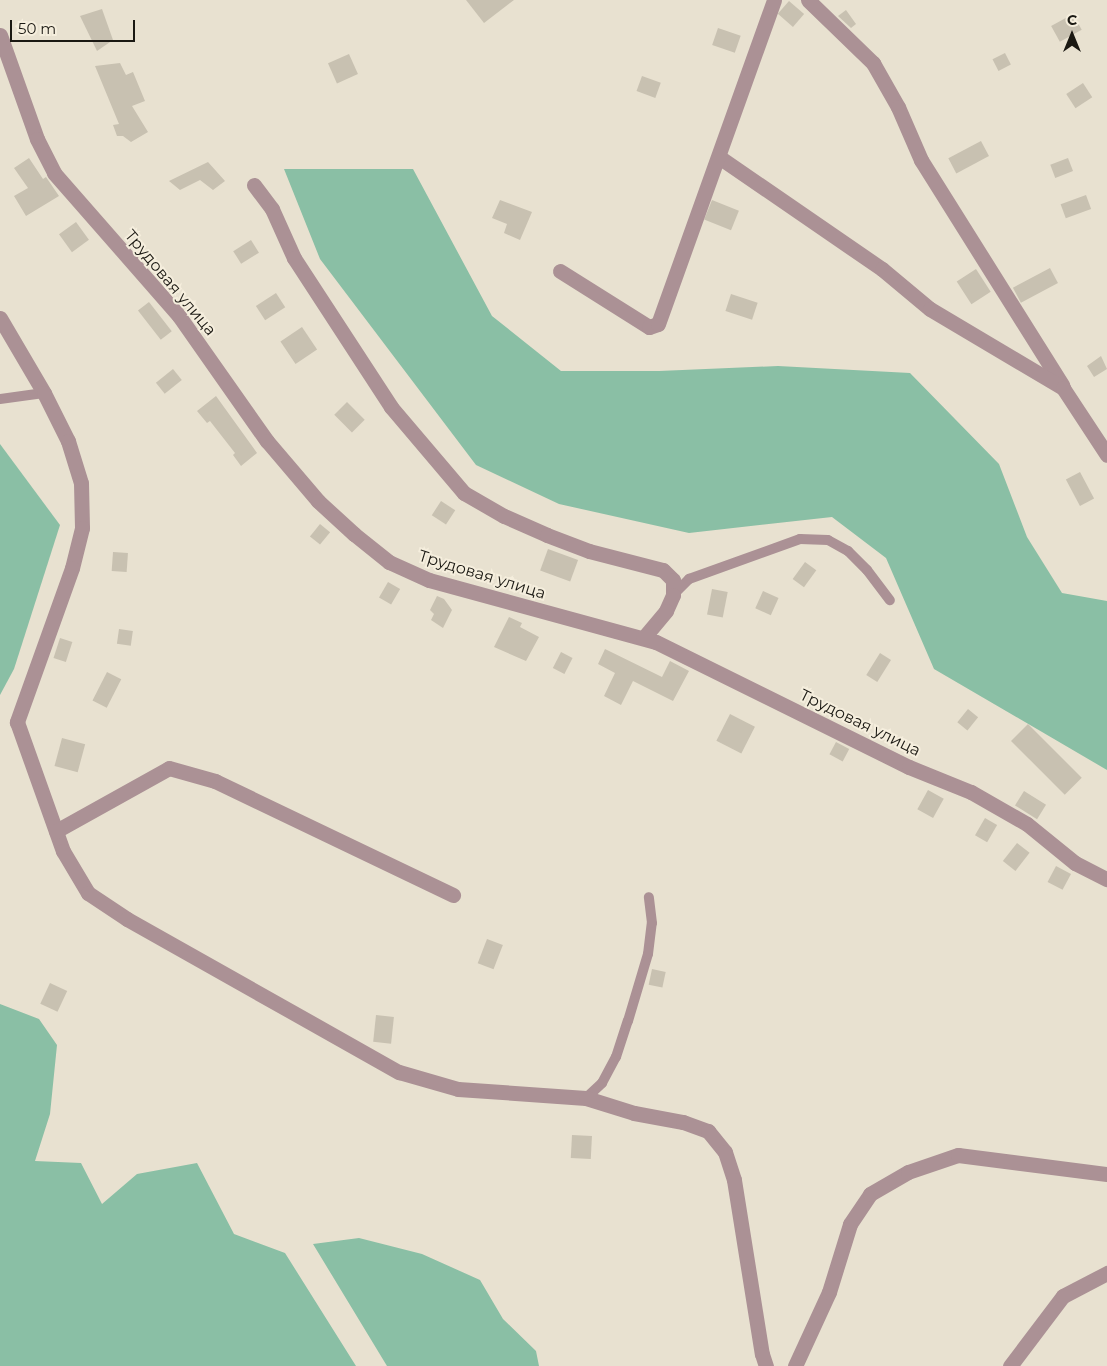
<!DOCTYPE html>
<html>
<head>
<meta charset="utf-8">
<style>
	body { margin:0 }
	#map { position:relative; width:1107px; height:1366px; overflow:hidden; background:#e8e1d0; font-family:Montserrat,sans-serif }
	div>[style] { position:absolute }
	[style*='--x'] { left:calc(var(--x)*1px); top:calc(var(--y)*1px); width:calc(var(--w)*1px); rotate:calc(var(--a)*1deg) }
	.forest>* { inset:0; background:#8abfa5 }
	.building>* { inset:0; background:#c8c1b1; transform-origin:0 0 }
	.lane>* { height:10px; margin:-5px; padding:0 5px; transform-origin:5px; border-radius:5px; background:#ab9195 }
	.street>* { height:15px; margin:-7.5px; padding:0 7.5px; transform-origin:7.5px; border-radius:7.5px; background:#ab9195 }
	span { translate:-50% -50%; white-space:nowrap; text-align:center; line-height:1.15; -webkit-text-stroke:4px #f5eedd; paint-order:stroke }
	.street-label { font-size:16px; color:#1a1812 }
	.north { position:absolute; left:1047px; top:10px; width:50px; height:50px; -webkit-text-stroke:4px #f5eedd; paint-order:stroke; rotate:0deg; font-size:14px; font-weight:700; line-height:20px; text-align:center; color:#1a1812 }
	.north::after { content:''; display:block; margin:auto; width:18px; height:22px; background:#1a1812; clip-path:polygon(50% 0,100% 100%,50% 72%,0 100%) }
	.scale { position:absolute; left:10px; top:20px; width:125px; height:22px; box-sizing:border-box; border:2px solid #1a1812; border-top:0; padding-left:6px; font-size:15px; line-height:18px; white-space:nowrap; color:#1a1812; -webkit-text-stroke:4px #f5eedd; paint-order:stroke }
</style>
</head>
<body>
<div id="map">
	<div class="forest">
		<div style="clip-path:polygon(284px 169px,413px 169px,492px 316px,561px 371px,659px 371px,778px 366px,910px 373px,999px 464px,1027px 537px,1062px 593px,1107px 601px,1107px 770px,934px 669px,886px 558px,832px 517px,689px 533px,559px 504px,476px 465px,320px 259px)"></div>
		<div style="clip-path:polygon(0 444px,60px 525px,14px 669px,0 695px)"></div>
		<div style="clip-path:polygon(0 1004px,39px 1019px,57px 1045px,50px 1114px,35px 1161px,81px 1163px,102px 1204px,137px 1174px,197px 1163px,234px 1234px,285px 1253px,356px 1366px,0 1366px)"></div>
		<div style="clip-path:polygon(359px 1238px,422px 1254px,480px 1280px,503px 1319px,536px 1351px,539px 1366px,387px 1366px,313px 1244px)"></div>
	</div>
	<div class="building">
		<div style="clip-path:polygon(466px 0,514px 0,484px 23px)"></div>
		<div style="left:789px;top:1px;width:20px;height:17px;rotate:41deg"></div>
		<div style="clip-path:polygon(102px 9px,113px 40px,97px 51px,80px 16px)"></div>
		<div style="clip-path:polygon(846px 10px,856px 24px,851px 28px,838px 16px)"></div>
		<div style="left:1073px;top:14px;width:18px;height:25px;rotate:61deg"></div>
		<div style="left:718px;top:28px;width:24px;height:18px;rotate:19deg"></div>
		<div style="left:1005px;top:53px;width:13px;height:14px;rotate:63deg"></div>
		<div style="left:349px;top:54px;width:22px;height:23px;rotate:66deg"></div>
		<div style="clip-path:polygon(120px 63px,126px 75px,133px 72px,145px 101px,132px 106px,148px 132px,131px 142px,123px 136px,117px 136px,113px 125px,119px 124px,95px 66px)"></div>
		<div style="left:642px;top:76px;width:20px;height:16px;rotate:20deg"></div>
		<div style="left:1083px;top:83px;width:17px;height:20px;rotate:57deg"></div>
		<div style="left:981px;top:141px;width:17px;height:37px;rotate:62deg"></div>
		<div style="clip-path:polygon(29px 158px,43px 179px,46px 177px,59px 196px,26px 216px,14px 196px,28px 188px,14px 168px)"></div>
		<div style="left:1068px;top:158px;width:14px;height:19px;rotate:69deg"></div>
		<div style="clip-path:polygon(208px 162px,225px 181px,213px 190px,200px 180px,180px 190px,169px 181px)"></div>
		<div style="left:1086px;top:195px;width:15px;height:27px;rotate:70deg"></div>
		<div style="clip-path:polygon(500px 200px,532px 212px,520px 240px,504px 233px,507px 224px,492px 218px)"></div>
		<div style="left:712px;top:200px;width:29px;height:21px;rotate:22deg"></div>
		<div style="left:76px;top:222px;width:22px;height:21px;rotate:54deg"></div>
		<div style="left:251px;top:240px;width:15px;height:21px;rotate:58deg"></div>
		<div style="left:1050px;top:268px;width:17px;height:42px;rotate:62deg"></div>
		<div style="left:976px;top:269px;width:27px;height:23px;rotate:57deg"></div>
		<div style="left:276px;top:293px;width:17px;height:24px;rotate:57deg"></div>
		<div style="left:731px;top:294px;width:28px;height:18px;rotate:18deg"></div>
		<div style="left:149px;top:302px;width:37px;height:14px;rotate:52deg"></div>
		<div style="left:302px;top:327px;width:27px;height:26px;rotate:56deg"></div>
		<div style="clip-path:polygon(1101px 356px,1107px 369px,1094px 377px,1087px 366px)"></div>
		<div style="left:173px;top:369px;width:14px;height:22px;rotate:51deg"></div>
		<div style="clip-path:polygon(216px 396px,257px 453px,241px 466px,233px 455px,235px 453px,210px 421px,207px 423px,197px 411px)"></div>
		<div style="left:347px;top:402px;width:25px;height:18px;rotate:45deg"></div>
		<div style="left:1080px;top:472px;width:30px;height:16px;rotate:62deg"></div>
		<div style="left:441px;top:501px;width:17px;height:17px;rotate:33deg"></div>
		<div style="left:320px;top:524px;width:13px;height:16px;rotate:39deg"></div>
		<div style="left:548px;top:549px;width:32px;height:23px;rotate:20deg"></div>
		<div style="left:113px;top:552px;width:15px;height:19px;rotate:4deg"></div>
		<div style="left:805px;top:562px;width:14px;height:21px;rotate:36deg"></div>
		<div style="left:388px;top:582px;width:14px;height:18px;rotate:30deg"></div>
		<div style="left:712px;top:589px;width:16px;height:26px;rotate:11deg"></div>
		<div style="left:763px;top:591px;width:17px;height:19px;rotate:24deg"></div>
		<div style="clip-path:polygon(437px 596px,444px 599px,452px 610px,443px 628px,431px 620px,434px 614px,430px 610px)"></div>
		<div style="clip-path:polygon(509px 617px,522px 623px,520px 627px,539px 637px,526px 661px,494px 647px)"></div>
		<div style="left:119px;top:629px;width:14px;height:15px;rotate:8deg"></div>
		<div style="left:60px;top:638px;width:13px;height:21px;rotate:18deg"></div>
		<div style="clip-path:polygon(605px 649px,662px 677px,670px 661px,689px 671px,673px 701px,633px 681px,621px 705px,604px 696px,615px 673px,598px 664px)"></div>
		<div style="left:561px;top:652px;width:13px;height:18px;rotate:27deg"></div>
		<div style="left:880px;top:653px;width:13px;height:26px;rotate:32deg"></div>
		<div style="left:107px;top:672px;width:16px;height:32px;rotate:27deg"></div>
		<div style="left:968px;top:709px;width:13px;height:17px;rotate:39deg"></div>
		<div style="left:730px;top:714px;width:28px;height:30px;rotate:27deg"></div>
		<div style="left:1028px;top:724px;width:76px;height:24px;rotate:45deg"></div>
		<div style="left:62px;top:738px;width:24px;height:29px;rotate:15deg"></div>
		<div style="left:836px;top:742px;width:15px;height:14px;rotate:28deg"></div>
		<div style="left:928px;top:790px;width:18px;height:22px;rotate:29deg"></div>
		<div style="left:1024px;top:791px;width:26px;height:17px;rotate:32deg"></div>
		<div style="left:985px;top:818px;width:14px;height:20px;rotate:30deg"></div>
		<div style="left:1017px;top:843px;width:16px;height:23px;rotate:38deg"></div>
		<div style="left:1056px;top:866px;width:17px;height:18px;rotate:28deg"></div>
		<div style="left:487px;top:939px;width:17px;height:26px;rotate:21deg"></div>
		<div style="left:652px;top:969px;width:14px;height:16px;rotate:12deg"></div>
		<div style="left:50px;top:983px;width:19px;height:23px;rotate:25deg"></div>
		<div style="left:376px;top:1015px;width:18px;height:27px;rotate:6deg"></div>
		<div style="left:572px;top:1135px;width:20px;height:23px;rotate:3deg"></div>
	</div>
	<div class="lane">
		<div style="--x:0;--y:399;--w:44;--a:-7.8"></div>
		<div style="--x:673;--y:595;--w:23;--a:-45"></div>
		<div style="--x:689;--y:579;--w:118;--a:-19.8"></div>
		<div style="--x:800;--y:539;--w:28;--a:2"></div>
		<div style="--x:828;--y:540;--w:23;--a:29"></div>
		<div style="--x:848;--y:551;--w:27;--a:45"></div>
		<div style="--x:867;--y:570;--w:38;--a:53"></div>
		<div style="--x:586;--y:1098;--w:22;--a:-43"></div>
		<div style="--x:602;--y:1083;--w:30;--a:-62"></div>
		<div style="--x:616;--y:1057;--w:38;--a:-72"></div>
		<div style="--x:628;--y:1021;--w:70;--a:-73.4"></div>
		<div style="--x:648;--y:954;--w:31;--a:-83"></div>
		<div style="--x:652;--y:923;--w:26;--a:-97"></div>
	</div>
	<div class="street">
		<div style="--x:808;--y:0;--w:91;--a:44.1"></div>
		<div style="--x:873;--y:63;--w:51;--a:60.4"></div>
		<div style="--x:898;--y:107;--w:58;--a:66.5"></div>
		<div style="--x:921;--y:160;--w:266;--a:57.9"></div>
		<div style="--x:0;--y:35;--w:110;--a:70.4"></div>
		<div style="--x:37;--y:139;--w:38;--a:63"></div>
		<div style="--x:54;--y:173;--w:190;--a:48.8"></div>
		<div style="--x:179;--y:316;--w:153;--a:54.9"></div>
		<div style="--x:267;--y:441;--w:79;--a:49.6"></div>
		<div style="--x:318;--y:501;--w:49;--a:42.5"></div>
		<div style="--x:354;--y:534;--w:45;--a:38.7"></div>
		<div style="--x:389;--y:562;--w:44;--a:24.2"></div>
		<div style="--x:429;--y:580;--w:235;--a:15.3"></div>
		<div style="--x:656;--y:642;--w:282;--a:26.3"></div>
		<div style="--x:909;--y:767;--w:67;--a:22"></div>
		<div style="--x:971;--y:792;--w:64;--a:29.7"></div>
		<div style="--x:1027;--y:824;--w:62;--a:39.1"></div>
		<div style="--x:1075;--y:863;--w:36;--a:27"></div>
		<div style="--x:719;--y:157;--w:198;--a:34.5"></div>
		<div style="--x:882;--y:269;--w:62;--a:39.8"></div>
		<div style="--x:930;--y:309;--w:155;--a:30.7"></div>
		<div style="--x:1063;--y:388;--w:80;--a:56.7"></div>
		<div style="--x:254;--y:185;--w:30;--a:53"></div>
		<div style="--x:272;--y:209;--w:54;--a:65.8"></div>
		<div style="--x:294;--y:258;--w:178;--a:56.9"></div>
		<div style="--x:391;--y:407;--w:113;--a:49.7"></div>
		<div style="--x:464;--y:493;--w:46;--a:29.9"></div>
		<div style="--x:504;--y:516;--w:47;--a:23.8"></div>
		<div style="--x:547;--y:535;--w:45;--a:20.9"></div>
		<div style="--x:589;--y:551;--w:76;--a:14.4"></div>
		<div style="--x:663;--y:570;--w:14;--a:45"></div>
		<div style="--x:673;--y:580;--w:15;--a:90"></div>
		<div style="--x:673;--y:595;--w:17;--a:114"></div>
		<div style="--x:666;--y:611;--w:35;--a:130"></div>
		<div style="--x:560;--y:271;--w:105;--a:32.2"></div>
		<div style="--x:649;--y:327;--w:9;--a:-18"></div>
		<div style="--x:658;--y:324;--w:344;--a:-70.3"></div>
		<div style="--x:0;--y:318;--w:87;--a:59.6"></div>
		<div style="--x:44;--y:393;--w:54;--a:63.4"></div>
		<div style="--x:68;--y:441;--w:44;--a:72.8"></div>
		<div style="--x:81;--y:483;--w:45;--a:88.7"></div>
		<div style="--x:82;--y:528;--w:41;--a:104"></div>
		<div style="--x:72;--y:568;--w:164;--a:109.7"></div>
		<div style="--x:17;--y:722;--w:137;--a:70.4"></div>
		<div style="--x:63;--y:851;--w:49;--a:59.2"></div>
		<div style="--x:88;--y:893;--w:47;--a:33.7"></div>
		<div style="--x:127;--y:919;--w:312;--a:29.4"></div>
		<div style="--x:399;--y:1072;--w:61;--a:16.1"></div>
		<div style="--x:458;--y:1089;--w:128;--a:4"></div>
		<div style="--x:586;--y:1098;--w:50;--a:17.4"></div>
		<div style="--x:634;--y:1113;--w:50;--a:10.4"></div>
		<div style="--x:683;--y:1122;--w:27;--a:20"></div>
		<div style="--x:708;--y:1131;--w:27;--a:51"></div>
		<div style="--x:725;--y:1152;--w:29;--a:72"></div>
		<div style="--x:734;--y:1180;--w:176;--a:80.9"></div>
		<div style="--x:762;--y:1354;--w:13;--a:72"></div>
		<div style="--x:56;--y:831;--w:129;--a:-29.1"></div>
		<div style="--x:169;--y:768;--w:48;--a:15.8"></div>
		<div style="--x:215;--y:781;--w:264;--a:25.6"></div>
		<div style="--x:795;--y:1366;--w:81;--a:-65.3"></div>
		<div style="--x:829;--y:1292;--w:71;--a:-72.8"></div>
		<div style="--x:850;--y:1224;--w:36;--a:-56"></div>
		<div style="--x:870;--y:1194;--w:44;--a:-30.1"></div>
		<div style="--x:908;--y:1172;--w:53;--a:-18.8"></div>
		<div style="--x:958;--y:1155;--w:150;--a:7.3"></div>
		<div style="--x:1010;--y:1366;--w:88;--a:-52.9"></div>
		<div style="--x:1063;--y:1296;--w:50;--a:-27.6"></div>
	</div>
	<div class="street-label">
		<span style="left:170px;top:283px;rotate:50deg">Трудовая улица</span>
		<span style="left:482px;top:575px;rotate:17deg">Трудовая улица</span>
		<span style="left:860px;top:723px;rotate:26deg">Трудовая улица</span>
	</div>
	<div class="north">С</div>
	<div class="scale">50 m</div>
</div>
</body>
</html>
